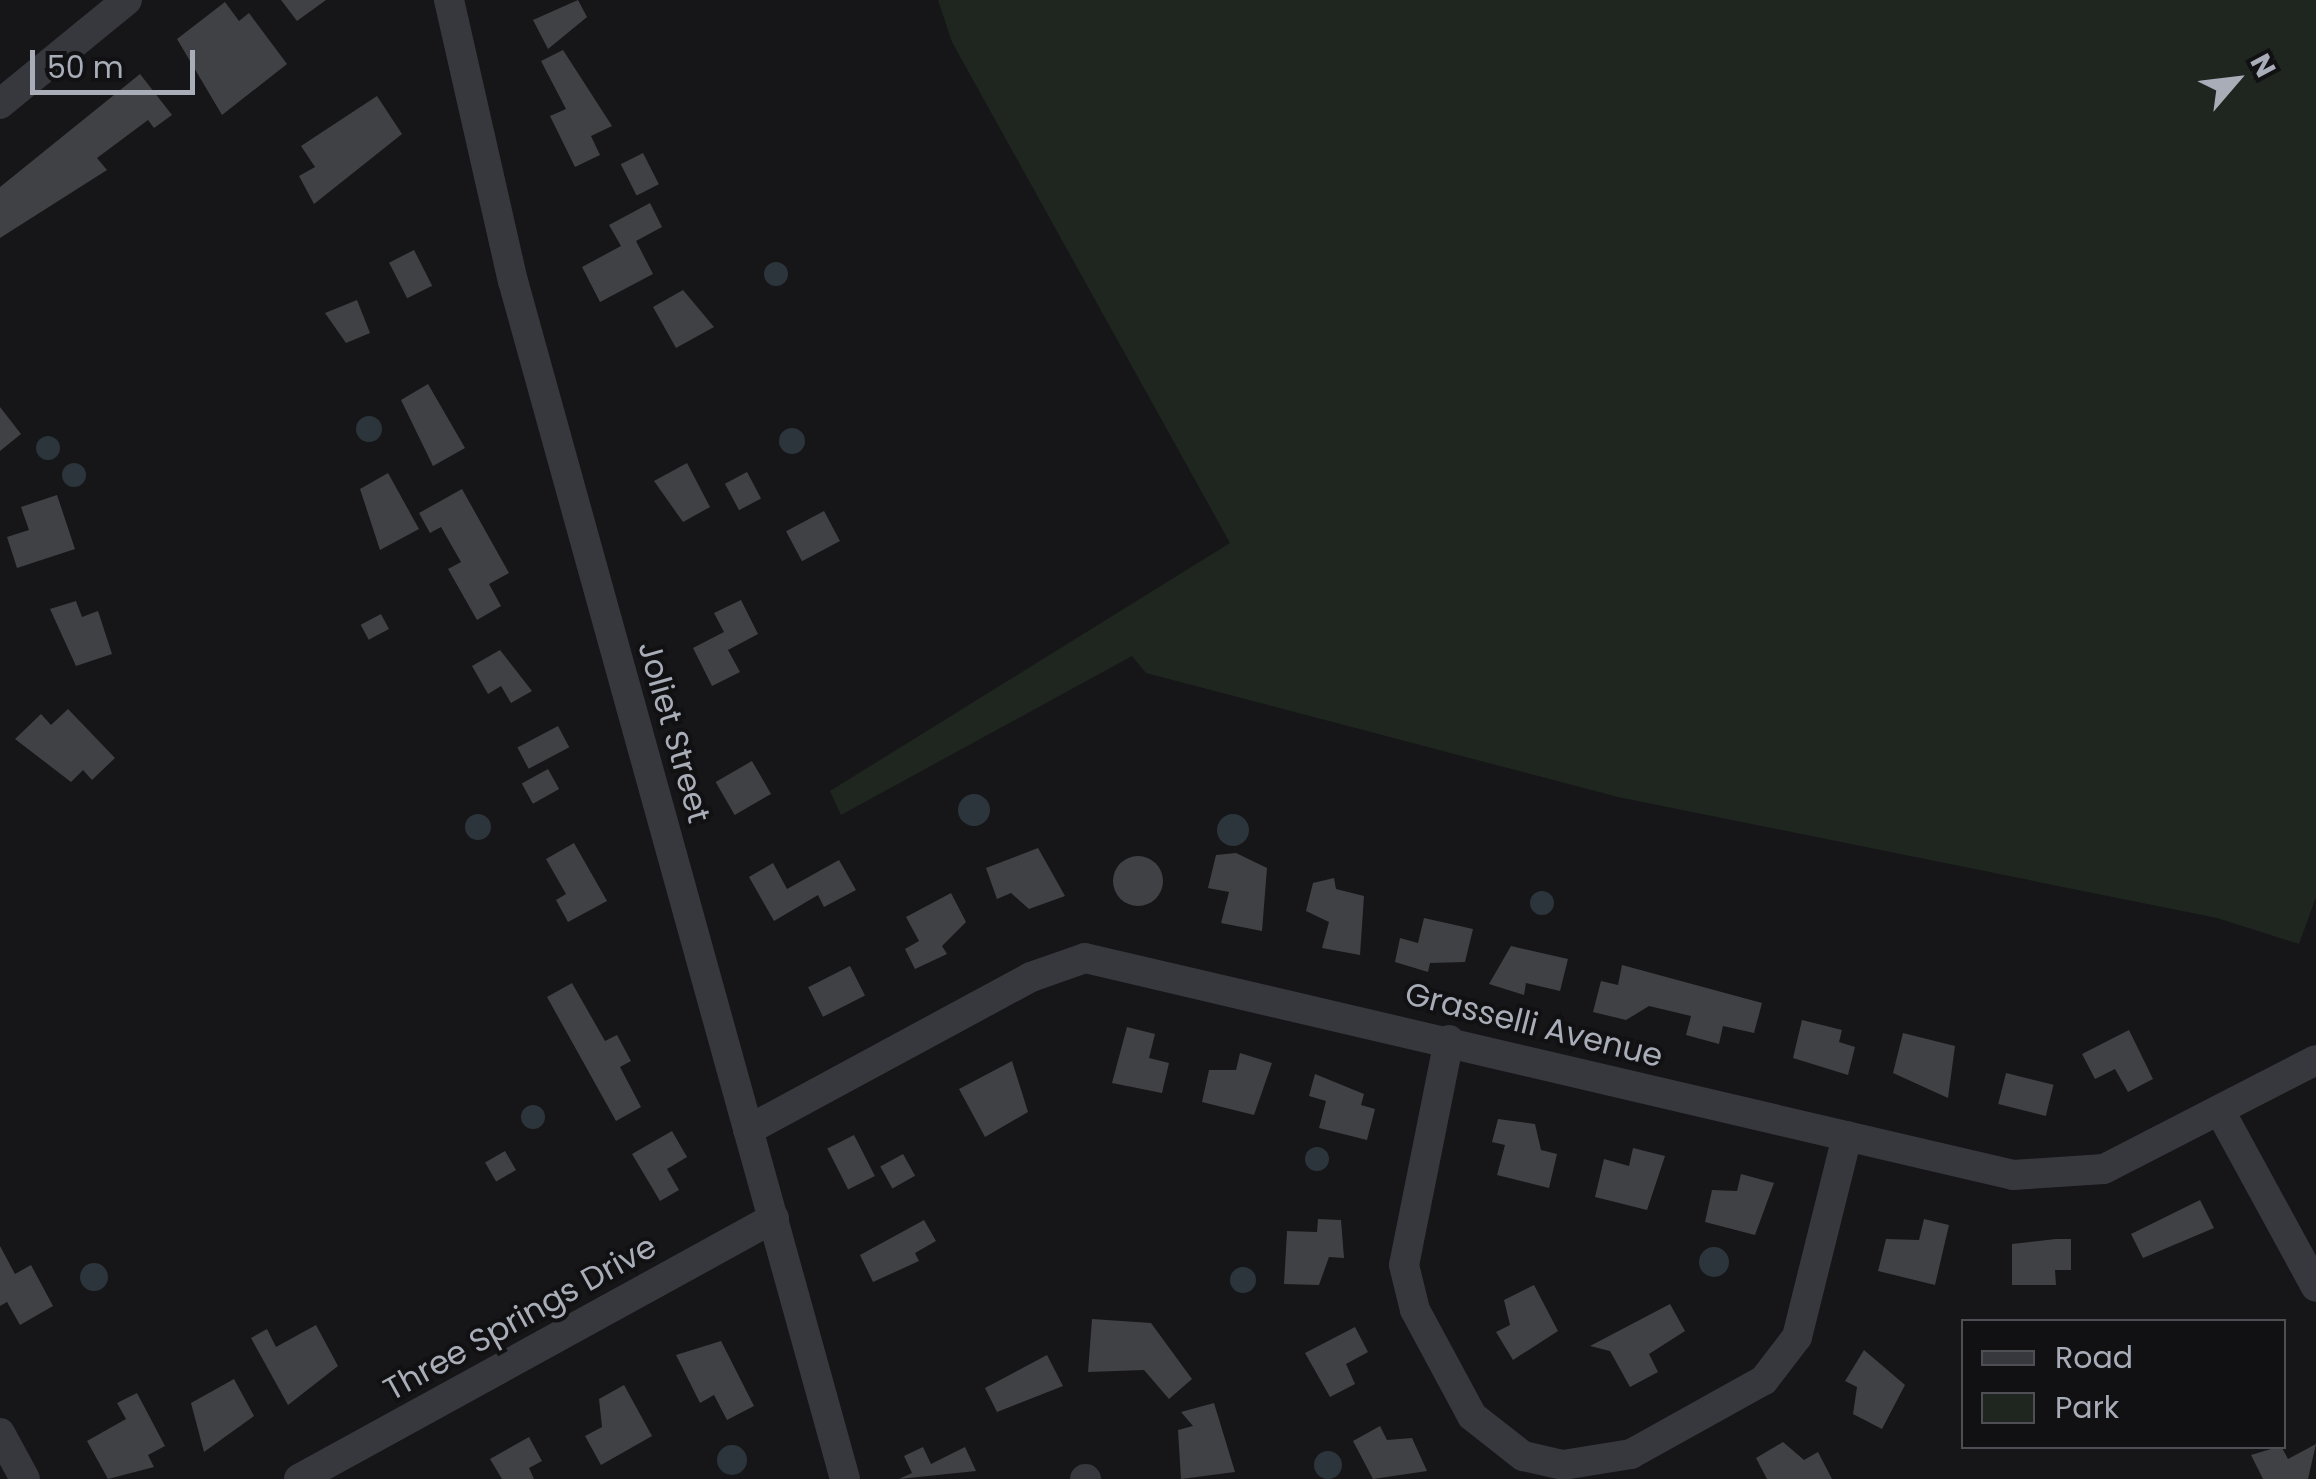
<!DOCTYPE html>
<html>
<head>
<meta charset="utf-8">
<style>
	body { margin:0 }
	#map { position:relative; width:2316px; height:1479px; overflow:hidden; background:#161618; font-family:Poppins,sans-serif }
	div>[style] { position:absolute }
	[style*='--x'] { left:calc(var(--x)*1px); top:calc(var(--y)*1px); width:calc(var(--w)*1px); rotate:calc(var(--a)*1deg) }
	.green>* { inset:0; background:#1e261f }
	.water>* { inset:0; background:#2c353c }
	.round { border-radius:50% }
	.building>* { inset:0; background:#404145; transform-origin:0 0 }
	.minor>* { height:30px; margin:-15px; padding:0 15px; transform-origin:15px; border-radius:15px; background:#37383d }
	span { translate:-50% -50%; white-space:nowrap; text-align:center; line-height:1.15; -webkit-text-stroke:8px #111113; paint-order:stroke }
	.street-label { font-size:32px; color:#a8adb8 }
	.legend { position:absolute; left:1961px; top:1319px; width:325px; height:130px; box-sizing:border-box; background:#111113; border:2px solid #4d4f55; margin:0; padding:12px 18px; list-style:none; font-size:30px; color:#a8adb8 }
	.legend li { display:flex; align-items:center; gap:20px; height:50px }
	.legend b { width:50px; border:2px solid #4d4f55 }
	.north { position:absolute; left:2186px; top:30px; width:100px; height:100px; -webkit-text-stroke:8px #111113; paint-order:stroke; rotate:62deg; font-size:28px; font-weight:700; line-height:40px; text-align:center; color:#a8adb8 }
	.north::after { content:''; display:block; margin:auto; width:35px; height:45px; background:#a8adb8; clip-path:polygon(50% 0,100% 100%,50% 72%,0 100%) }
	.scale { position:absolute; left:30px; top:50px; width:165px; height:45px; box-sizing:border-box; border:5px solid #a8adb8; border-top:0; padding-left:12px; font-size:30px; line-height:35px; white-space:nowrap; color:#a8adb8; -webkit-text-stroke:8px #111113; paint-order:stroke }
</style>
</head>
<body>
<div id="map">
	<div class="green">
		<div style="clip-path:polygon(938px 0,2316px 0,2316px 897px,2299px 944px,2217px 918px,1618px 797px,1146px 673px,1132px 656px,841px 815px,830px 791px,1230px 543px,952px 42px)"></div>
	</div>
	<div class="water">
		<div class="round" style="left:764px;top:262px;width:24px;height:24px"></div>
		<div class="round" style="left:356px;top:416px;width:26px;height:26px"></div>
		<div class="round" style="left:779px;top:428px;width:26px;height:26px"></div>
		<div class="round" style="left:36px;top:436px;width:24px;height:24px"></div>
		<div class="round" style="left:62px;top:463px;width:24px;height:24px"></div>
		<div class="round" style="left:958px;top:794px;width:32px;height:32px"></div>
		<div class="round" style="left:1217px;top:814px;width:32px;height:32px"></div>
		<div class="round" style="left:465px;top:814px;width:26px;height:26px"></div>
		<div class="round" style="left:1530px;top:891px;width:24px;height:24px"></div>
		<div class="round" style="left:521px;top:1105px;width:24px;height:24px"></div>
		<div class="round" style="left:1305px;top:1147px;width:24px;height:24px"></div>
		<div class="round" style="left:1699px;top:1247px;width:30px;height:30px"></div>
		<div class="round" style="left:80px;top:1263px;width:28px;height:28px"></div>
		<div class="round" style="left:1230px;top:1267px;width:26px;height:26px"></div>
		<div class="round" style="left:717px;top:1445px;width:30px;height:30px"></div>
		<div class="round" style="left:1314px;top:1451px;width:28px;height:28px"></div>
	</div>
	<div class="building">
		<div style="clip-path:polygon(281px 0,326px 0,297px 21px)"></div>
		<div style="clip-path:polygon(578px 0,587px 17px,548px 49px,533px 20px)"></div>
		<div style="clip-path:polygon(225px 2px,239px 21px,249px 13px,287px 64px,222px 115px,177px 39px)"></div>
		<div style="clip-path:polygon(563px 50px,612px 126px,591px 136px,600px 155px,575px 167px,550px 116px,566px 109px,541px 61px)"></div>
		<div style="clip-path:polygon(140px 74px,172px 115px,154px 128px,148px 120px,97px 158px,107px 170px,0 238px,0 187px)"></div>
		<div style="clip-path:polygon(377px 96px,402px 134px,314px 204px,299px 176px,315px 167px,301px 146px)"></div>
		<div style="left:643px;top:153px;width:35px;height:25px;rotate:63deg"></div>
		<div style="clip-path:polygon(650px 203px,662px 227px,636px 241px,653px 274px,600px 302px,582px 267px,621px 246px,609px 225px)"></div>
		<div style="left:414px;top:250px;width:40px;height:28px;rotate:63deg"></div>
		<div style="clip-path:polygon(683px 290px,714px 327px,676px 348px,653px 307px)"></div>
		<div style="clip-path:polygon(357px 300px,370px 333px,346px 343px,325px 313px)"></div>
		<div style="clip-path:polygon(428px 384px,465px 448px,433px 466px,401px 400px)"></div>
		<div style="clip-path:polygon(0 407px,21px 434px,0 451px)"></div>
		<div style="clip-path:polygon(687px 463px,710px 507px,683px 522px,654px 481px)"></div>
		<div style="left:747px;top:472px;width:30px;height:25px;rotate:62deg"></div>
		<div style="clip-path:polygon(388px 473px,419px 529px,380px 550px,360px 489px)"></div>
		<div style="clip-path:polygon(462px 489px,509px 573px,489px 584px,501px 606px,477px 620px,448px 569px,461px 562px,441px 527px,430px 533px,419px 513px)"></div>
		<div style="clip-path:polygon(57px 495px,75px 549px,17px 568px,7px 537px,29px 530px,21px 507px)"></div>
		<div style="left:824px;top:511px;width:34px;height:43px;rotate:62deg"></div>
		<div style="clip-path:polygon(741px 600px,758px 634px,728px 650px,740px 672px,712px 686px,693px 648px,724px 632px,714px 613px)"></div>
		<div style="clip-path:polygon(76px 601px,82px 617px,98px 611px,112px 654px,76px 666px,50px 609px)"></div>
		<div style="left:381px;top:614px;width:17px;height:23px;rotate:62deg"></div>
		<div style="clip-path:polygon(500px 650px,532px 691px,511px 703px,501px 686px,488px 694px,472px 666px)"></div>
		<div style="clip-path:polygon(68px 709px,115px 758px,92px 780px,83px 770px,71px 782px,15px 739px,41px 714px,51px 725px)"></div>
		<div style="left:558px;top:726px;width:24px;height:46px;rotate:62deg"></div>
		<div style="left:752px;top:761px;width:38px;height:42px;rotate:60deg"></div>
		<div style="left:548px;top:769px;width:23px;height:30px;rotate:61deg"></div>
		<div style="clip-path:polygon(574px 843px,607px 901px,568px 922px,556px 900px,566px 894px,546px 859px)"></div>
		<div style="clip-path:polygon(1038px 848px,1065px 896px,1029px 909px,1011px 893px,997px 899px,986px 868px)"></div>
		<div style="clip-path:polygon(1236px 853px,1267px 868px,1262px 931px,1221px 923px,1229px 892px,1208px 888px,1216px 855px)"></div>
		<div class="round" style="left:1113px;top:856px;width:50px;height:50px"></div>
		<div style="clip-path:polygon(839px 860px,856px 890px,824px 907px,818px 895px,774px 921px,749px 877px,773px 863px,787px 889px)"></div>
		<div style="clip-path:polygon(1334px 878px,1336px 889px,1364px 896px,1360px 955px,1322px 948px,1329px 922px,1306px 911px,1313px 883px)"></div>
		<div style="clip-path:polygon(951px 893px,966px 922px,942px 946px,947px 954px,915px 969px,905px 949px,919px 941px,906px 917px)"></div>
		<div style="clip-path:polygon(1424px 918px,1473px 929px,1465px 962px,1430px 963px,1428px 972px,1395px 962px,1400px 938px,1418px 943px)"></div>
		<div style="clip-path:polygon(1511px 946px,1568px 959px,1560px 991px,1526px 983px,1524px 995px,1489px 984px)"></div>
		<div style="clip-path:polygon(1622px 965px,1762px 1003px,1754px 1033px,1723px 1026px,1719px 1044px,1686px 1035px,1691px 1016px,1649px 1006px,1626px 1020px,1593px 1012px,1601px 981px,1618px 985px)"></div>
		<div style="left:850px;top:966px;width:33px;height:47px;rotate:63deg"></div>
		<div style="clip-path:polygon(572px 983px,605px 1041px,617px 1035px,631px 1061px,620px 1067px,641px 1107px,616px 1121px,547px 997px)"></div>
		<div style="clip-path:polygon(1802px 1020px,1842px 1030px,1839px 1042px,1855px 1047px,1848px 1075px,1793px 1058px)"></div>
		<div style="clip-path:polygon(1127px 1027px,1155px 1034px,1149px 1058px,1169px 1063px,1162px 1093px,1112px 1083px)"></div>
		<div style="clip-path:polygon(2129px 1030px,2153px 1079px,2128px 1092px,2115px 1069px,2095px 1079px,2082px 1054px)"></div>
		<div style="clip-path:polygon(1903px 1033px,1955px 1046px,1948px 1098px,1893px 1073px)"></div>
		<div style="clip-path:polygon(1240px 1053px,1272px 1063px,1254px 1115px,1202px 1102px,1209px 1070px,1236px 1070px)"></div>
		<div style="clip-path:polygon(1012px 1061px,1028px 1112px,985px 1137px,959px 1089px)"></div>
		<div style="left:2006px;top:1073px;width:49px;height:32px;rotate:14deg"></div>
		<div style="clip-path:polygon(1315px 1074px,1364px 1094px,1361px 1105px,1375px 1109px,1367px 1140px,1319px 1128px,1326px 1101px,1309px 1096px)"></div>
		<div style="clip-path:polygon(1498px 1119px,1535px 1124px,1541px 1150px,1557px 1154px,1549px 1188px,1497px 1175px,1505px 1145px,1492px 1142px)"></div>
		<div style="clip-path:polygon(672px 1131px,687px 1157px,667px 1169px,679px 1190px,660px 1201px,632px 1154px)"></div>
		<div style="left:854px;top:1135px;width:46px;height:30px;rotate:63deg"></div>
		<div style="clip-path:polygon(1633px 1148px,1665px 1156px,1647px 1210px,1595px 1197px,1604px 1159px,1629px 1166px)"></div>
		<div style="left:505px;top:1151px;width:22px;height:23px;rotate:60deg"></div>
		<div style="left:903px;top:1154px;width:25px;height:26px;rotate:61deg"></div>
		<div style="clip-path:polygon(1741px 1174px,1774px 1183px,1755px 1235px,1705px 1222px,1712px 1190px,1737px 1191px)"></div>
		<div style="clip-path:polygon(2200px 1200px,2214px 1228px,2143px 1258px,2131px 1234px)"></div>
		<div style="clip-path:polygon(1318px 1219px,1341px 1220px,1344px 1258px,1329px 1257px,1319px 1285px,1284px 1284px,1287px 1231px,1317px 1232px)"></div>
		<div style="clip-path:polygon(1924px 1219px,1949px 1225px,1935px 1285px,1878px 1271px,1886px 1239px,1919px 1240px)"></div>
		<div style="clip-path:polygon(924px 1220px,936px 1241px,915px 1253px,919px 1261px,873px 1282px,860px 1255px)"></div>
		<div style="clip-path:polygon(2056px 1239px,2071px 1239px,2071px 1270px,2055px 1270px,2056px 1285px,2012px 1285px,2012px 1244px)"></div>
		<div style="clip-path:polygon(0 1246px,15px 1274px,31px 1265px,53px 1306px,20px 1325px,7px 1302px,0 1306px)"></div>
		<div style="clip-path:polygon(1534px 1285px,1558px 1331px,1513px 1360px,1496px 1332px,1510px 1325px,1504px 1300px)"></div>
		<div style="clip-path:polygon(1670px 1304px,1685px 1331px,1649px 1354px,1658px 1372px,1630px 1387px,1610px 1351px,1590px 1346px)"></div>
		<div style="clip-path:polygon(1092px 1319px,1151px 1323px,1192px 1379px,1169px 1399px,1144px 1370px,1088px 1372px)"></div>
		<div style="clip-path:polygon(316px 1325px,338px 1366px,288px 1405px,251px 1338px,267px 1329px,276px 1347px)"></div>
		<div style="clip-path:polygon(1355px 1327px,1368px 1352px,1346px 1364px,1355px 1384px,1330px 1397px,1305px 1353px)"></div>
		<div style="clip-path:polygon(721px 1341px,754px 1406px,727px 1420px,714px 1395px,700px 1403px,676px 1355px)"></div>
		<div style="clip-path:polygon(1864px 1350px,1905px 1385px,1882px 1429px,1853px 1414px,1857px 1387px,1845px 1381px)"></div>
		<div style="clip-path:polygon(1047px 1355px,1063px 1386px,997px 1412px,985px 1388px)"></div>
		<div style="clip-path:polygon(234px 1379px,254px 1416px,204px 1452px,191px 1403px)"></div>
		<div style="clip-path:polygon(624px 1385px,652px 1436px,601px 1465px,585px 1436px,602px 1427px,599px 1399px)"></div>
		<div style="clip-path:polygon(137px 1393px,165px 1446px,148px 1455px,154px 1467px,108px 1479px,87px 1441px,126px 1419px,117px 1403px)"></div>
		<div style="clip-path:polygon(1214px 1403px,1235px 1472px,1181px 1479px,1178px 1430px,1193px 1426px,1181px 1412px)"></div>
		<div style="clip-path:polygon(1380px 1426px,1387px 1440px,1412px 1438px,1427px 1471px,1373px 1479px,1353px 1441px)"></div>
		<div style="clip-path:polygon(529px 1437px,542px 1461px,529px 1468px,534px 1479px,502px 1479px,490px 1459px)"></div>
		<div style="clip-path:polygon(1783px 1442px,1804px 1460px,1818px 1452px,1832px 1479px,1767px 1479px,1756px 1458px)"></div>
		<div style="clip-path:polygon(2316px 1444px,2308px 1479px,2263px 1479px,2251px 1455px,2281px 1446px,2288px 1459px)"></div>
		<div style="clip-path:polygon(923px 1447px,931px 1464px,965px 1447px,976px 1471px,899px 1479px,912px 1473px,904px 1456px)"></div>
	</div>
	<div class="minor">
		<div style="--x:449;--y:0;--w:288;--a:77.2"></div>
		<div style="--x:513;--y:281;--w:1243;--a:74.51"></div>
		<div style="--x:0;--y:104;--w:164;--a:-39.3"></div>
		<div style="--x:1449;--y:1040;--w:229;--a:101.3"></div>
		<div style="--x:1404;--y:1265;--w:46;--a:76.3"></div>
		<div style="--x:1415;--y:1310;--w:120;--a:61.7"></div>
		<div style="--x:1472;--y:1416;--w:65;--a:38.1"></div>
		<div style="--x:1523;--y:1456;--w:41;--a:12.7"></div>
		<div style="--x:1563;--y:1465;--w:69;--a:-9.2"></div>
		<div style="--x:1631;--y:1454;--w:152;--a:-29.1"></div>
		<div style="--x:1764;--y:1380;--w:54;--a:-52.5"></div>
		<div style="--x:1797;--y:1337;--w:207;--a:-76"></div>
		<div style="--x:2220;--y:1111;--w:200;--a:61.4"></div>
		<div style="--x:748;--y:1130;--w:322;--a:-28.4"></div>
		<div style="--x:1031;--y:977;--w:57;--a:-19.4"></div>
		<div style="--x:1085;--y:958;--w:953;--a:13.16"></div>
		<div style="--x:2013;--y:1175;--w:91;--a:-3.8"></div>
		<div style="--x:2104;--y:1169;--w:238;--a:-27.2"></div>
		<div style="--x:0;--y:1433;--w:52;--a:61.5"></div>
		<div style="--x:299;--y:1479;--w:542;--a:-28.79"></div>
		<div style="--x:1085;--y:1479;--w:1;--a:0"></div>
	</div>
	<div class="street-label">
		<span style="left:674px;top:732px;rotate:74deg">Joliet Street</span>
		<span style="left:1534px;top:1025px;rotate:14deg">Grasselli Avenue</span>
		<span style="left:520px;top:1318px;rotate:-29deg">Three Springs Drive</span>
	</div>
	<ul class="legend">
	<li><b style="height:12px;background:#37383d"></b>Road</li>
	<li><b style="height:28px;background:#1e261f"></b>Park</li>
	</ul>
	<div class="north">N</div>
	<div class="scale">50 m</div>
</div>
</body>
</html>
